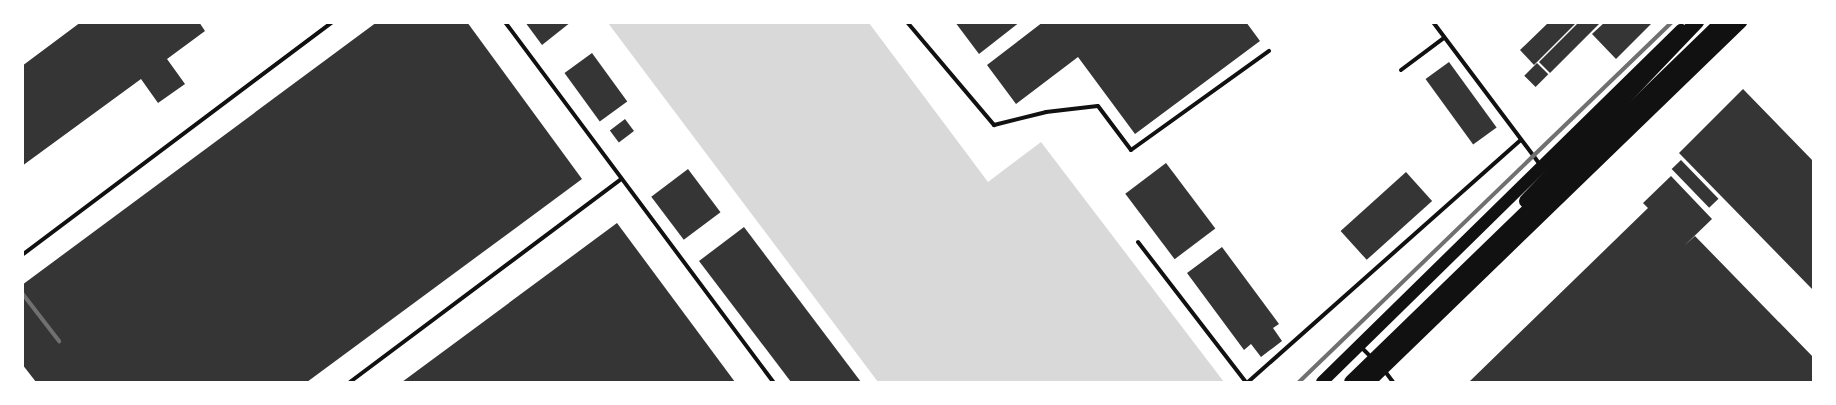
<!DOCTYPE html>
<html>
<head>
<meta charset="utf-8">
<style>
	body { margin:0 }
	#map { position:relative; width:1836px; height:405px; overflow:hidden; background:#fff; font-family:Raleway,sans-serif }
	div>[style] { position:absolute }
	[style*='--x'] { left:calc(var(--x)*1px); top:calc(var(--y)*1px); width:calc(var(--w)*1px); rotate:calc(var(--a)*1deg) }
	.water>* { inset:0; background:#d9d9d9 }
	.building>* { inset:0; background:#353535; transform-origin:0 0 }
	.service>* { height:4px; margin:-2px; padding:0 2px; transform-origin:2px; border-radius:2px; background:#111 }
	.trunk>* { height:12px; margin:-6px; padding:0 6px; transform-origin:6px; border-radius:6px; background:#111 }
	.motorway>* { height:14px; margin:-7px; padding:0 7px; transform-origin:7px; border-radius:7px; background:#111 }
	.rail>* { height:4px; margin:-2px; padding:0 2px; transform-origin:2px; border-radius:2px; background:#707070 }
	span { translate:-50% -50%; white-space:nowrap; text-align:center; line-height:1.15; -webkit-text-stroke:5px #fff; paint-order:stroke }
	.frame { position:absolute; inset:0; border:24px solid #fff; pointer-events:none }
</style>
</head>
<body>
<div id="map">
	<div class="water">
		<div style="clip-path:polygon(608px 23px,869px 23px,988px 182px,1041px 142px,1224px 382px,878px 382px)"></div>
	</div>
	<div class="building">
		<div style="clip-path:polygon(81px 22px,199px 22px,205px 31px,167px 59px,185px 84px,158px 103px,141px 79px,22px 166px,22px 66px)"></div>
		<div style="clip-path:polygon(377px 22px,467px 22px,582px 179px,307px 382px,36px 382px,22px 364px,22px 285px)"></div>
		<div style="clip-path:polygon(525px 22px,571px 22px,542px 45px)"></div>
		<div style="clip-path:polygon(955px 22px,1020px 22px,979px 54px)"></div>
		<div style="clip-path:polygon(1043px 22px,1246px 22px,1260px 41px,1135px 134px,1078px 57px,1016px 104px,987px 65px)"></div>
		<div style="clip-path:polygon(1549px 22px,1577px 22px,1534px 65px,1520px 50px)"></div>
		<div style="clip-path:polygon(1579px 22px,1601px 22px,1550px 73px,1539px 62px)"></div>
		<div style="clip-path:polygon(1605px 22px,1653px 22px,1616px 59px,1592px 34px)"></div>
		<div style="left:592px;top:53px;width:60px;height:34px;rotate:54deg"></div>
		<div style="left:1449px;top:62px;width:81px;height:29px;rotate:54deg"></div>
		<div style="left:1537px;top:63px;width:16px;height:18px;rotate:45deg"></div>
		<div style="clip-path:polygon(1743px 89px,1814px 162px,1814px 291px,1679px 153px)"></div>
		<div style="left:625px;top:119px;width:15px;height:19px;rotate:53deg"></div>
		<div style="left:1681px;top:160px;width:54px;height:13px;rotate:46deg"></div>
		<div style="left:1166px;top:163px;width:82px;height:51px;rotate:53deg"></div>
		<div style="left:688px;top:169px;width:54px;height:46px;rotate:53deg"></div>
		<div style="left:1406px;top:172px;width:39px;height:88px;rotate:48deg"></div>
		<div style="clip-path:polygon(1671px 176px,1712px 219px,1684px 246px,1695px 236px,1814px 358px,1814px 382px,1469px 382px,1648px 208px,1643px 203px)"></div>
		<div style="clip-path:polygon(617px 223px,735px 382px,402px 382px)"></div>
		<div style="clip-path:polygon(744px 227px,861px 382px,791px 382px,699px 261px)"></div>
		<div style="clip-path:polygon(1222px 247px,1279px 324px,1273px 328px,1282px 341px,1261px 357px,1251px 344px,1244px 350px,1187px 273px)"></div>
	</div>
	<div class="service">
		<div style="--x:505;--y:22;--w:449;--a:53.3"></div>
		<div style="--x:907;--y:22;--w:135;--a:49.8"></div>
		<div style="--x:994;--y:125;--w:54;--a:-14"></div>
		<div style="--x:1046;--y:112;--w:52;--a:-6.6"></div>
		<div style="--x:1098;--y:106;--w:55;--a:53.1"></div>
		<div style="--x:1131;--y:150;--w:170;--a:-35.7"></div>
		<div style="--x:1433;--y:22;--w:180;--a:53.1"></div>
		<div style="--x:1401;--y:70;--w:54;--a:-36.7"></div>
		<div style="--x:1138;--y:242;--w:177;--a:52.4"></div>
		<div style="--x:22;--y:255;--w:388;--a:-36.9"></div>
		<div style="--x:1361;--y:347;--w:16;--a:45"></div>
		<div style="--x:1384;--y:370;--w:15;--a:53"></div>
		<div style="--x:350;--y:382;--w:339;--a:-36.8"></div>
		<div style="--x:1248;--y:382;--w:365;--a:-41.6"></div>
	</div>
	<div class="trunk">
		<div style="--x:1322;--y:382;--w:503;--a:-44.44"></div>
	</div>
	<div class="motorway">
		<div style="--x:1526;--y:201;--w:248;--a:-46.3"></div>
		<div style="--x:1351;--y:382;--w:517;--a:-44.14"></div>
		<div style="--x:1368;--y:382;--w:518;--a:-44.06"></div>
	</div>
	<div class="rail">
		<div style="--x:22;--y:293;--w:61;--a:52.4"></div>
		<div style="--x:1299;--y:382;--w:518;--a:-43.98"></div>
	</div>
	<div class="frame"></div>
</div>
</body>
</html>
